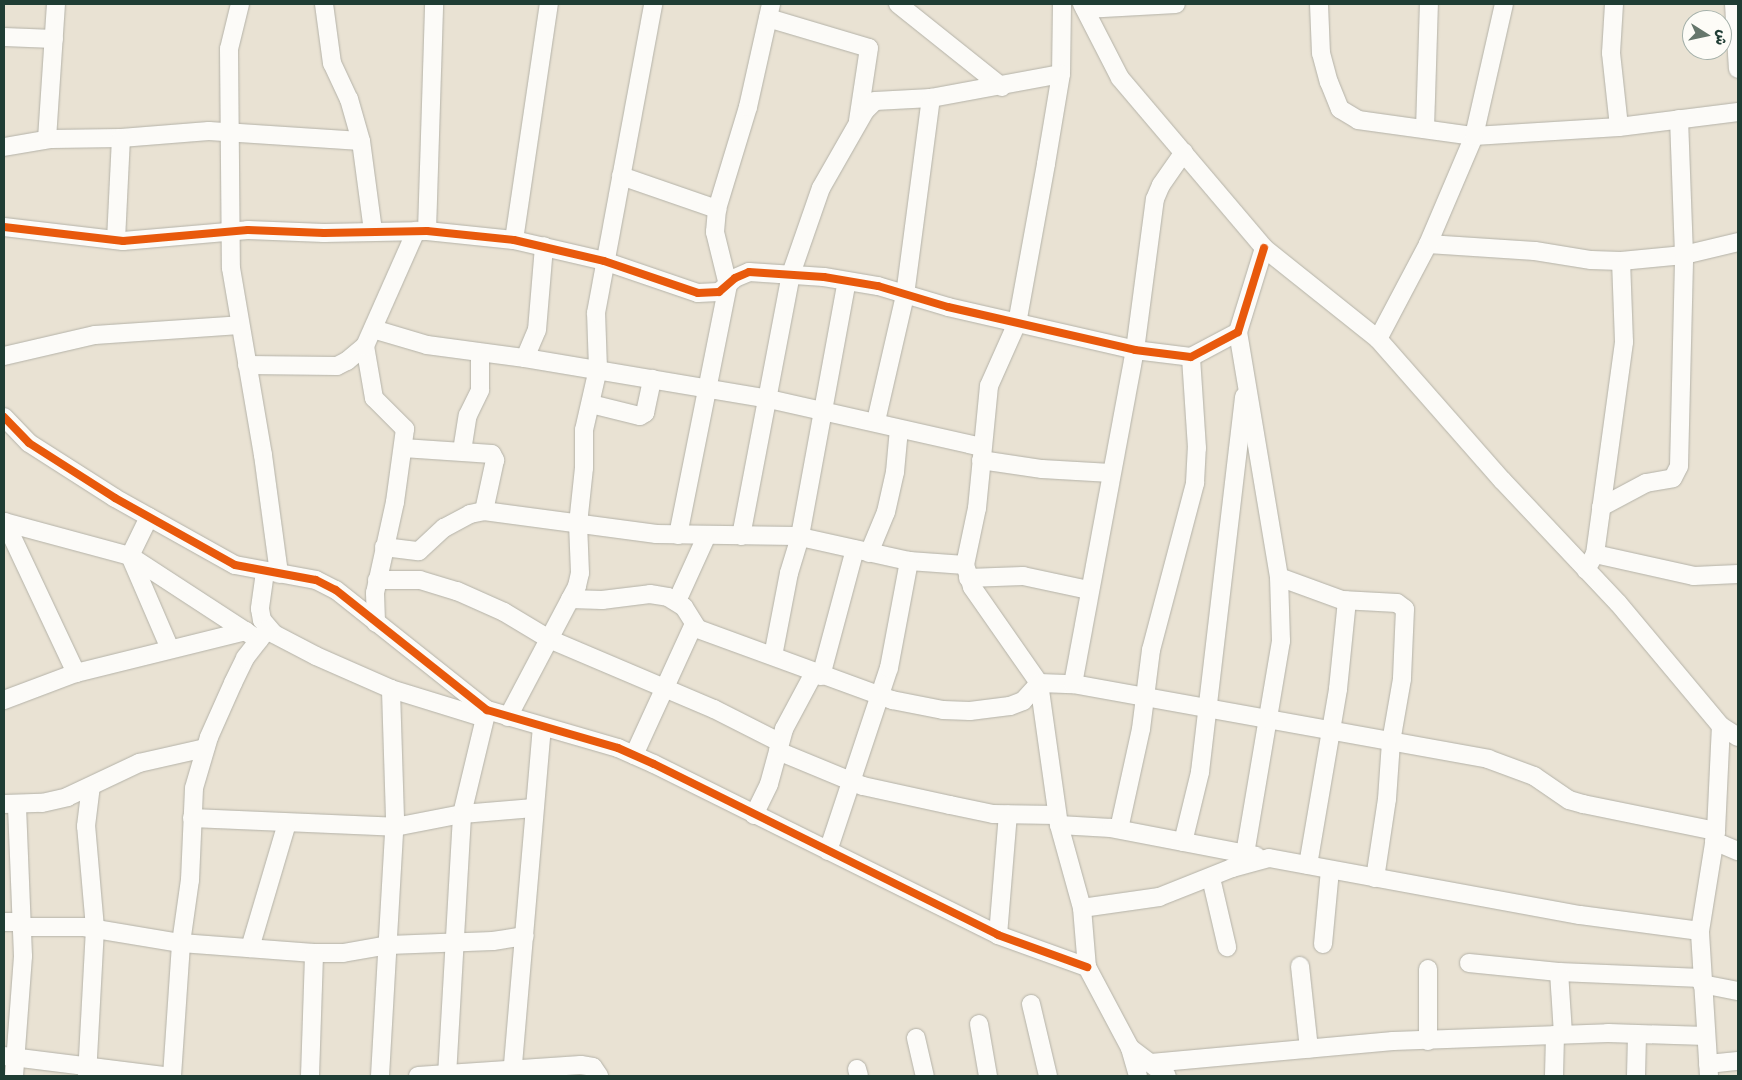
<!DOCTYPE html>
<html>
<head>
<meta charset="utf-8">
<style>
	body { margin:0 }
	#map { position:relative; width:1742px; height:1080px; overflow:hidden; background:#e9e2d3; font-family:"Balsamiq Sans","Playpen Sans Arabic",sans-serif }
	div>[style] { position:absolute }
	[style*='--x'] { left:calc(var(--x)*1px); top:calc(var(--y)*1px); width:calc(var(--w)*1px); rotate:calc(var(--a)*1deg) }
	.roads { filter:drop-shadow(0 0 1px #b4b2a8) drop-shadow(0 0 1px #b4b2a8) }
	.minor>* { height:18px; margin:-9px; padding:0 9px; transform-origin:9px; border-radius:9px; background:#fcfbf8 }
	.cycleway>* { height:8px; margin:-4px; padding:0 4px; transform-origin:4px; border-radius:4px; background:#e8590c }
	span { translate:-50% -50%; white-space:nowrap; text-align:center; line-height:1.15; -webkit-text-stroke:4px #fdfcf7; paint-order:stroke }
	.frame { position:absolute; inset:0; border:5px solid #1f3d34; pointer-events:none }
	.north { position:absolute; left:1682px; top:10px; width:50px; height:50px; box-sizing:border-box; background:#fdfcf7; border:1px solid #a4b0a9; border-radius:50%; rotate:100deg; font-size:14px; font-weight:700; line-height:20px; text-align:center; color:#1f3d34 }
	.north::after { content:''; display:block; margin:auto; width:18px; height:22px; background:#66776c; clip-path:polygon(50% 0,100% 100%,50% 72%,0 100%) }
</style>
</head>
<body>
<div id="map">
	<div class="roads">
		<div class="minor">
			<div style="--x:240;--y:4;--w:46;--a:103.7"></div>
			<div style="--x:229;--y:49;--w:219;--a:89.5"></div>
			<div style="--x:231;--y:268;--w:190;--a:80.3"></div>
			<div style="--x:263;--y:455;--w:120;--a:82.3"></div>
			<div style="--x:324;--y:4;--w:60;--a:82.3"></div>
			<div style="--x:332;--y:63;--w:40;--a:65"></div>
			<div style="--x:349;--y:99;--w:44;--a:74.1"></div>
			<div style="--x:361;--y:141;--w:91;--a:82.4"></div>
			<div style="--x:898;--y:4;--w:133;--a:38.6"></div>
			<div style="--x:1062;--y:4;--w:70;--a:90.8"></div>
			<div style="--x:1061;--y:74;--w:91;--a:99.5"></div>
			<div style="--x:1046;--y:164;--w:162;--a:100.3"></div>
			<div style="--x:1017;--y:323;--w:69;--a:114"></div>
			<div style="--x:989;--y:386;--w:123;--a:95.6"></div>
			<div style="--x:977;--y:508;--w:58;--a:101.9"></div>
			<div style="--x:965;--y:565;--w:23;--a:72"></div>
			<div style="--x:972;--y:587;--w:117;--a:55.1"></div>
			<div style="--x:1039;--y:683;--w:143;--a:82"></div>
			<div style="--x:1059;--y:825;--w:86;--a:74.5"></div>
			<div style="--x:1082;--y:908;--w:59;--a:85.2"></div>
			<div style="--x:1087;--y:967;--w:92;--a:62"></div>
			<div style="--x:1130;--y:1048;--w:46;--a:37.1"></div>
			<div style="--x:1082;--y:4;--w:83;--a:62.8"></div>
			<div style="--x:1120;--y:78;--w:223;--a:49.7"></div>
			<div style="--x:1264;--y:248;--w:146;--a:38.6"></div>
			<div style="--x:1378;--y:339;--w:188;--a:48.7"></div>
			<div style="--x:1502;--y:480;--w:169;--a:46.7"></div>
			<div style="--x:1618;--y:603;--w:160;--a:50.1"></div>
			<div style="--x:1721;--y:726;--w:20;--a:33"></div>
			<div style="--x:1319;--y:4;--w:49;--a:87.7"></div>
			<div style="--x:1321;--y:53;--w:30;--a:75"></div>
			<div style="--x:1329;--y:82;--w:29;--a:68"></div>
			<div style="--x:1340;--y:109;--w:21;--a:31"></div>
			<div style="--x:1358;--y:120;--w:117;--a:7.9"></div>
			<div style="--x:1474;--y:136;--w:145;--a:-3.6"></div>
			<div style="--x:1619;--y:127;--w:120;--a:-7.2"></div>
			<div style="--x:1614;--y:4;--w:49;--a:93.5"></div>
			<div style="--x:1611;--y:53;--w:74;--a:83.8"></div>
			<div style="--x:1734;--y:4;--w:65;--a:86.5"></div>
			<div style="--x:1085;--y:9;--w:91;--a:-3.1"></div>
			<div style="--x:768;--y:18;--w:105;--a:16.5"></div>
			<div style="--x:869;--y:48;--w:74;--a:98.6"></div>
			<div style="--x:4;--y:37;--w:50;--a:2.3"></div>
			<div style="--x:1425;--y:129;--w:125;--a:-88.2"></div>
			<div style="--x:47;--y:139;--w:135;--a:-86.2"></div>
			<div style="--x:4;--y:147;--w:48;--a:-9.7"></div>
			<div style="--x:51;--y:139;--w:70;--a:-0.8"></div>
			<div style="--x:121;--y:138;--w:88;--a:-4.5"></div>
			<div style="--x:209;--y:131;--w:152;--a:3.8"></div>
			<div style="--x:621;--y:176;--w:102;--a:19"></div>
			<div style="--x:4;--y:227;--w:120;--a:6.7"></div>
			<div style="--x:123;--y:241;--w:125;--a:-5"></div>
			<div style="--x:248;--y:230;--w:76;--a:2.3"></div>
			<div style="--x:324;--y:233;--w:103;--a:-1.1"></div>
			<div style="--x:427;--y:231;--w:87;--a:5.9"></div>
			<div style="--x:514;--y:240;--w:92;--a:13.1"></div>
			<div style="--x:604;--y:261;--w:99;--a:18.8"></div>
			<div style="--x:698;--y:293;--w:21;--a:-3"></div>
			<div style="--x:719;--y:292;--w:21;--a:-41"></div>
			<div style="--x:735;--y:278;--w:15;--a:-23"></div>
			<div style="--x:749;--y:272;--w:75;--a:3.8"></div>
			<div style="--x:824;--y:277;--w:55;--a:9.5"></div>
			<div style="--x:878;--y:286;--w:73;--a:16.7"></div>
			<div style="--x:948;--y:307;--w:192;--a:12.9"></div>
			<div style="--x:1135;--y:350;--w:56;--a:7.1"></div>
			<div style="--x:1191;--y:357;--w:53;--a:-28"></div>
			<div style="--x:1238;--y:332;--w:88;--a:-72.8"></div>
			<div style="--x:427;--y:231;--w:227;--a:-88.2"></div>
			<div style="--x:116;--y:240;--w:102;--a:-87.2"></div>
			<div style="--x:514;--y:240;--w:239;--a:-81.6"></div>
			<div style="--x:1428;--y:244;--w:107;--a:3.7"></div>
			<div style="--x:1535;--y:251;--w:57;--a:9.1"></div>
			<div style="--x:1591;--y:260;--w:30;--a:2"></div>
			<div style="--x:1621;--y:261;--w:63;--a:-5.4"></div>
			<div style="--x:1684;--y:255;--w:56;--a:-13.5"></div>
			<div style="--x:373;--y:329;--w:56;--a:16.5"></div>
			<div style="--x:427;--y:345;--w:99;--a:7.6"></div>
			<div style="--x:525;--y:358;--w:247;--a:9.5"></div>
			<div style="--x:769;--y:399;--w:218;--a:12.7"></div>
			<div style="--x:1238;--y:332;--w:248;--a:80.5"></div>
			<div style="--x:1279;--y:577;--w:64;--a:88.2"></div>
			<div style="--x:1281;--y:641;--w:215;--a:99.6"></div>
			<div style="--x:1378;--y:339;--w:107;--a:-62.2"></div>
			<div style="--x:1428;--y:244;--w:117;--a:-66.9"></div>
			<div style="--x:1474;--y:136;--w:135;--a:-77.2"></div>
			<div style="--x:365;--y:346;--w:53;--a:80.2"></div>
			<div style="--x:374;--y:398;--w:44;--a:45"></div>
			<div style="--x:405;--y:429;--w:74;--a:97.8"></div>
			<div style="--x:395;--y:502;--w:93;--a:102.4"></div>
			<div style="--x:375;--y:593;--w:30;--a:88"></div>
			<div style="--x:4;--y:356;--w:93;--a:-13"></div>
			<div style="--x:95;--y:335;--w:145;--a:-3.9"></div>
			<div style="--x:525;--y:358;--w:30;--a:-67"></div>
			<div style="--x:537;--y:330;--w:84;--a:-85.2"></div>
			<div style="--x:247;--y:365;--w:90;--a:0.6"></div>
			<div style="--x:337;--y:366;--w:11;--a:-27"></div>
			<div style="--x:347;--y:361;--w:23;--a:-40"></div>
			<div style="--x:365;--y:346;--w:126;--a:-66.1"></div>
			<div style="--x:591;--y:404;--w:50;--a:13.8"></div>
			<div style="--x:640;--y:416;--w:6;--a:-31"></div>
			<div style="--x:645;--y:413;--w:35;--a:-78"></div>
			<div style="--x:4;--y:417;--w:36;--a:46"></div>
			<div style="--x:29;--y:443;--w:102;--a:32.6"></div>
			<div style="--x:115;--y:498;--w:137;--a:29.2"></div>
			<div style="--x:235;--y:565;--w:82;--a:10.5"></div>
			<div style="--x:316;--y:580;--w:22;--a:27"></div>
			<div style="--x:336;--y:590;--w:193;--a:38.5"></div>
			<div style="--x:487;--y:710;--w:136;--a:16.2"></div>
			<div style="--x:618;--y:748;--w:39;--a:24"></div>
			<div style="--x:654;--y:764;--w:384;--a:26.4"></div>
			<div style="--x:998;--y:935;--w:95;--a:19.8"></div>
			<div style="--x:876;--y:421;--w:129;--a:-77"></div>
			<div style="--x:905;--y:295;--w:199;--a:-82.5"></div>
			<div style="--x:403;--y:448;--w:89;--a:3.9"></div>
			<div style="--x:492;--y:454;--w:7;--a:63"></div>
			<div style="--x:495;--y:460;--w:52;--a:102.2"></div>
			<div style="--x:462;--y:451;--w:36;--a:-81"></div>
			<div style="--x:468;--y:415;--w:28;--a:-64"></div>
			<div style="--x:480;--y:390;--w:37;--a:-90"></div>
			<div style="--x:981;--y:460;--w:62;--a:8.4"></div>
			<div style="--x:1042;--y:469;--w:69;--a:3.3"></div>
			<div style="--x:1601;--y:507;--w:51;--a:-28.1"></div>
			<div style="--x:1646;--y:483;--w:27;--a:-10"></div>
			<div style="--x:1673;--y:478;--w:13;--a:-63"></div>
			<div style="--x:1679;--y:466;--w:211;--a:-88.6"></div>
			<div style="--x:1684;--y:255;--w:136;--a:-92.1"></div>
			<div style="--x:149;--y:517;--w:43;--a:116"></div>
			<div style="--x:130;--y:556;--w:101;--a:66.7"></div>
			<div style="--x:4;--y:522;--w:131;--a:15.1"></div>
			<div style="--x:130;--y:556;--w:154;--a:33.1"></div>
			<div style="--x:5;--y:522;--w:167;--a:64.8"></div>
			<div style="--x:678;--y:535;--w:255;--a:-78.7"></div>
			<div style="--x:728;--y:285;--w:55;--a:-103.8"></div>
			<div style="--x:715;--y:232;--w:23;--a:-85"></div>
			<div style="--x:717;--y:209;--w:107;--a:-73.1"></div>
			<div style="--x:748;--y:107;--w:106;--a:-77.4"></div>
			<div style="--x:741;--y:536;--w:267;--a:-79.2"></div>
			<div style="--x:791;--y:274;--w:91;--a:-70.8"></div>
			<div style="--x:821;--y:188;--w:89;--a:-60.3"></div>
			<div style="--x:865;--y:111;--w:14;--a:-45"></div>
			<div style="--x:875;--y:101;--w:56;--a:-3.1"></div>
			<div style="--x:931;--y:98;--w:132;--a:-10.5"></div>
			<div style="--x:384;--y:547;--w:35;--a:7"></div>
			<div style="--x:419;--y:551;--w:34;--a:-43"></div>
			<div style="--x:444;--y:528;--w:30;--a:-28"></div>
			<div style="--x:470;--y:514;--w:14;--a:-12"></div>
			<div style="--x:484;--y:511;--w:174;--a:7.6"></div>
			<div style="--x:656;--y:534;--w:140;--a:0.8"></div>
			<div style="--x:796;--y:536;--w:116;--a:12.5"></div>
			<div style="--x:909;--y:561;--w:56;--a:4.1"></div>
			<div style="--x:869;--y:553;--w:44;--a:-67.5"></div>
			<div style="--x:886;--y:512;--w:41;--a:-77.3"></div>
			<div style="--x:895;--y:472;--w:43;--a:-84.7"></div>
			<div style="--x:1595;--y:554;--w:101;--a:12.5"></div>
			<div style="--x:1694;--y:576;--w:44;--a:-2.6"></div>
			<div style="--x:1586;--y:570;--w:18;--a:-61"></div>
			<div style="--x:1595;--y:554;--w:214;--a:-82.2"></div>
			<div style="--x:1624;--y:342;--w:81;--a:-92.1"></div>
			<div style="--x:265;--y:572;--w:37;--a:98"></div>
			<div style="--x:260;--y:609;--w:11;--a:80"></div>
			<div style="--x:262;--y:620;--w:18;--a:49"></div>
			<div style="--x:274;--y:634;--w:47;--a:27.6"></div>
			<div style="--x:316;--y:656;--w:82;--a:23.7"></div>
			<div style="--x:391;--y:689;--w:98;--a:17.1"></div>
			<div style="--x:1279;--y:577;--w:67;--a:20.1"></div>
			<div style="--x:1342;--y:600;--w:55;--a:3.1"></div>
			<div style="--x:1397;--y:603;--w:10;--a:37"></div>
			<div style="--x:1405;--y:609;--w:70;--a:92.5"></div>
			<div style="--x:1402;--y:679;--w:64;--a:99.9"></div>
			<div style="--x:1391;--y:742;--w:57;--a:94"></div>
			<div style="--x:1387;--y:799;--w:80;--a:98.6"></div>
			<div style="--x:968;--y:578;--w:55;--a:-2.1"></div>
			<div style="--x:1023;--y:576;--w:67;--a:12"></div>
			<div style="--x:377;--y:580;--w:43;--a:0"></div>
			<div style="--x:420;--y:580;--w:39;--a:17"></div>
			<div style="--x:457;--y:591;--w:51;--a:24.1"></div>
			<div style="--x:504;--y:612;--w:52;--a:31"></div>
			<div style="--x:549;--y:639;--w:179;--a:23"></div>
			<div style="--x:714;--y:709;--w:73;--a:26.9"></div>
			<div style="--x:570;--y:599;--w:32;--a:2"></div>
			<div style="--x:602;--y:600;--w:48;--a:-7.1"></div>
			<div style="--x:650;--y:594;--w:18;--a:9"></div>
			<div style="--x:668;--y:597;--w:19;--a:32"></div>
			<div style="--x:684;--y:607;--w:26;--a:58"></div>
			<div style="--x:698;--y:629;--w:207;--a:20.1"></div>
			<div style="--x:892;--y:700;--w:52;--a:11.1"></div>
			<div style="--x:943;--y:710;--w:27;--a:2"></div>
			<div style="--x:970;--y:711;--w:40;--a:-7.1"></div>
			<div style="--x:1010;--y:706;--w:14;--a:-21"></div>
			<div style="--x:1023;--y:701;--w:24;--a:-48"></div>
			<div style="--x:1039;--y:683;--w:34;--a:2"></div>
			<div style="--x:1073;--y:684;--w:422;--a:10.2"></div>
			<div style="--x:1488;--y:759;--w:49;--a:20.3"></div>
			<div style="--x:1534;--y:776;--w:42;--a:34.4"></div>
			<div style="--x:1569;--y:800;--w:15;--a:16"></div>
			<div style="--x:1583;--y:804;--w:136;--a:11.5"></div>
			<div style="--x:677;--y:601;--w:72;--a:-65.6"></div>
			<div style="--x:773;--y:656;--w:85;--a:-79.1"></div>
			<div style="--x:789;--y:573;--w:39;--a:-73"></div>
			<div style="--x:800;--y:536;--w:259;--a:-79.6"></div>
			<div style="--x:821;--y:676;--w:131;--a:-75"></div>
			<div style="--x:1073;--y:684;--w:340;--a:-79.5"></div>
			<div style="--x:1135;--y:350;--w:152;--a:-82.5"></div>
			<div style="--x:1155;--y:199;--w:15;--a:-67"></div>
			<div style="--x:1161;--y:185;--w:40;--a:-55.1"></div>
			<div style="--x:4;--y:700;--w:77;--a:-20.6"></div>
			<div style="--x:76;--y:673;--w:175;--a:-13.9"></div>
			<div style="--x:508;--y:717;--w:148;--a:-62.2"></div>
			<div style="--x:577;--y:586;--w:13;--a:-77"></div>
			<div style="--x:580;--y:573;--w:49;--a:-92.3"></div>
			<div style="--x:578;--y:524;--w:56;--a:-83.9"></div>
			<div style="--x:584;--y:468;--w:38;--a:-90"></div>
			<div style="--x:584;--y:430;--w:63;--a:-77.1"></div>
			<div style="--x:598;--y:369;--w:56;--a:-92"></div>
			<div style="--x:596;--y:313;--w:314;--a:-79.5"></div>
			<div style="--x:778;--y:751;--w:92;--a:22.4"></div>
			<div style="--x:863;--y:786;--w:89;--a:12.3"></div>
			<div style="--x:950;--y:805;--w:44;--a:11.8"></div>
			<div style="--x:993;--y:814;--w:64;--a:0.9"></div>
			<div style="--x:634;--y:755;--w:144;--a:-65.4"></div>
			<div style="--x:4;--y:804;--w:38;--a:-2"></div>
			<div style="--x:42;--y:803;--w:26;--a:-13"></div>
			<div style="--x:67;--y:797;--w:80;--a:-25.3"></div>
			<div style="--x:139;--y:763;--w:68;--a:-12.8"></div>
			<div style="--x:754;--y:815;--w:34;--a:-64"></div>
			<div style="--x:769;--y:784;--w:57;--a:-74.7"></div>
			<div style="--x:784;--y:729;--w:64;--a:-61.8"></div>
			<div style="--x:192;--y:818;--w:203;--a:2.5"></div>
			<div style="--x:395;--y:827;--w:68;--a:-11"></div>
			<div style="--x:462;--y:814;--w:72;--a:-4.8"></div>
			<div style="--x:1059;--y:825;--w:52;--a:3.3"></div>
			<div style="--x:1111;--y:828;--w:148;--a:10.9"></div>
			<div style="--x:1119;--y:829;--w:102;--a:-77.6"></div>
			<div style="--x:1141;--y:729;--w:80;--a:-82.8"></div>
			<div style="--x:1151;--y:650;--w:173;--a:-75.2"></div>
			<div style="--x:1195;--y:483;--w:35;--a:-87"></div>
			<div style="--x:1197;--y:448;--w:91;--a:-93.8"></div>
			<div style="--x:1714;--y:841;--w:26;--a:23"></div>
			<div style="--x:1183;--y:842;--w:72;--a:-76.3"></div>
			<div style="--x:1200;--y:772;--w:378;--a:-83.3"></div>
			<div style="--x:828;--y:851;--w:193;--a:-71.6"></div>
			<div style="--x:889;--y:668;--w:109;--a:-79.4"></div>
			<div style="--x:1308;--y:865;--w:179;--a:-80.3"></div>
			<div style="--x:1338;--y:689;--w:89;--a:-84.2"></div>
			<div style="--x:1211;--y:878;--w:71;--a:76.9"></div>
			<div style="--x:1082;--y:908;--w:78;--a:-8.1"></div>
			<div style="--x:1159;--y:897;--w:79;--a:-21.7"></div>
			<div style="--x:1232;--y:868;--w:38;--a:-15"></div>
			<div style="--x:1269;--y:858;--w:316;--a:10.4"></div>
			<div style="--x:1580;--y:915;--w:121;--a:7.6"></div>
			<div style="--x:4;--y:922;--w:18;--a:0"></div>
			<div style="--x:22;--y:927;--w:62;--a:0"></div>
			<div style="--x:84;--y:927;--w:98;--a:9.4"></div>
			<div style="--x:181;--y:943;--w:133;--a:4.3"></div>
			<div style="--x:314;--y:953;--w:29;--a:0"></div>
			<div style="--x:343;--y:953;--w:47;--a:-9.9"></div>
			<div style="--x:389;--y:945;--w:104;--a:-2.2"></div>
			<div style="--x:493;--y:941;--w:32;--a:-9"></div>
			<div style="--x:998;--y:935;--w:121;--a:-85.3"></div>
			<div style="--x:1323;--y:944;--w:74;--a:-84.6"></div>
			<div style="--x:250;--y:948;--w:130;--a:-73.5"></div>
			<div style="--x:1469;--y:963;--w:90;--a:5.7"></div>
			<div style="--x:1559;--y:972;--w:142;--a:2.4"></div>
			<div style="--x:1300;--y:966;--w:83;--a:83.8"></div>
			<div style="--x:1559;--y:972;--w:62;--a:86.3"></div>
			<div style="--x:1702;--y:984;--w:37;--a:11"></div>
			<div style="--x:1031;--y:1004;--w:74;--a:76.7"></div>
			<div style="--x:979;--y:1024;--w:53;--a:80.2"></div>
			<div style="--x:916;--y:1038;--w:39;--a:77"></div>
			<div style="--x:1428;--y:1041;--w:72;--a:-90"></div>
			<div style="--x:1130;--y:1048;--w:29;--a:74"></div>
			<div style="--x:4;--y:1056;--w:162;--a:7.1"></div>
			<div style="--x:1151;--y:1063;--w:243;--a:-5.2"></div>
			<div style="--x:1393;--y:1041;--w:215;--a:-2.1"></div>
			<div style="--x:1608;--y:1033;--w:98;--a:1.8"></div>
			<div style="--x:1708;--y:1064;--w:30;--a:-6"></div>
			<div style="--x:857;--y:1069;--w:7;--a:74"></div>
			<div style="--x:14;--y:1076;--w:120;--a:-85.7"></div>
			<div style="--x:23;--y:956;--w:151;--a:-92.3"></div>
			<div style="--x:87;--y:1076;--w:148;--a:-86.9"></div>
			<div style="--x:95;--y:928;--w:102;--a:-95"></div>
			<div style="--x:86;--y:826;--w:38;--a:-83"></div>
			<div style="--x:172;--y:1076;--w:133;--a:-86.1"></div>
			<div style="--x:181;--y:943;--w:64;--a:-81.9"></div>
			<div style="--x:190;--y:880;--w:92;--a:-87.5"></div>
			<div style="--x:194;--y:788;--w:53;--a:-73.6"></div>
			<div style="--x:209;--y:737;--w:59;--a:-66"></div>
			<div style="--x:233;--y:683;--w:28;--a:-64"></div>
			<div style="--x:245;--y:658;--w:37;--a:-52"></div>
			<div style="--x:310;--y:1076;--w:123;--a:-88.1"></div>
			<div style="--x:380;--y:1076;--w:258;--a:-86.7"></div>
			<div style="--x:395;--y:818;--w:129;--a:-91.8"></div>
			<div style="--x:418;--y:1076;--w:163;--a:-3.9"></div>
			<div style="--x:581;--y:1065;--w:12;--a:9"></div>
			<div style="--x:593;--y:1067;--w:11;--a:56"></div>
			<div style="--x:447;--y:1076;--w:262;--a:-86.7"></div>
			<div style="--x:462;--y:814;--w:107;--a:-76.5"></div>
			<div style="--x:512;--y:1076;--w:349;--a:-85.1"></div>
			<div style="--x:1554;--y:1076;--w:41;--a:-88.6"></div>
			<div style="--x:1636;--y:1076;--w:40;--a:-88.6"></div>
			<div style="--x:1709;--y:1076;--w:145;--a:-93.6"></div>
			<div style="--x:1700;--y:931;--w:101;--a:-80.9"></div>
			<div style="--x:1716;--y:831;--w:105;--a:-87.3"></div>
		</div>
	</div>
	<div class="cycleway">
		<div style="--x:4;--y:227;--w:120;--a:6.7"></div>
		<div style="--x:123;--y:241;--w:125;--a:-5"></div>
		<div style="--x:248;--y:230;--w:76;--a:2.3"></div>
		<div style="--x:324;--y:233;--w:103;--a:-1.1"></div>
		<div style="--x:427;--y:231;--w:87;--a:5.9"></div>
		<div style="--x:514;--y:240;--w:92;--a:13.1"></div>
		<div style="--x:604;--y:261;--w:99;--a:18.8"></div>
		<div style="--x:698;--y:293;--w:21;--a:-3"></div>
		<div style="--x:719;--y:292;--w:21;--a:-41"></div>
		<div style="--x:735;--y:278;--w:15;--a:-23"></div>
		<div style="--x:749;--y:272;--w:75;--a:3.8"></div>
		<div style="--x:824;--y:277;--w:55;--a:9.5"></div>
		<div style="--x:878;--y:286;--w:73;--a:16.7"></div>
		<div style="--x:948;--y:307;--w:192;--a:12.9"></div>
		<div style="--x:1135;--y:350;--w:56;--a:7.1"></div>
		<div style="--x:1191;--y:357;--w:53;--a:-28"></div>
		<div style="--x:1238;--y:332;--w:88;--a:-72.8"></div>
		<div style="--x:4;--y:417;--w:36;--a:46"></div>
		<div style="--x:29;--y:443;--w:102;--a:32.6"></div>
		<div style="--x:115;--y:498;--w:137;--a:29.2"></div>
		<div style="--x:235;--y:565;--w:82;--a:10.5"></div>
		<div style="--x:316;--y:580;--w:22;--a:27"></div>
		<div style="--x:336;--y:590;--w:193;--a:38.5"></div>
		<div style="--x:487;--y:710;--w:136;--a:16.2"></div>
		<div style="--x:618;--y:748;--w:39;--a:24"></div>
		<div style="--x:654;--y:764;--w:384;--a:26.4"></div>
		<div style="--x:998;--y:935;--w:95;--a:19.8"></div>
	</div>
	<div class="frame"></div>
	<div class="north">ش</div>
</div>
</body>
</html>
